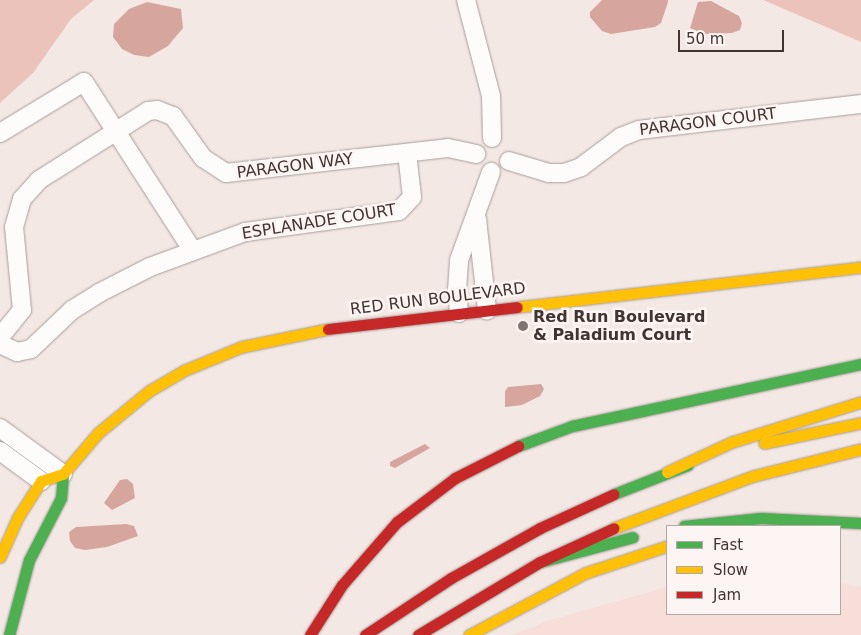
<!DOCTYPE html>
<html>
<head>
<meta charset="utf-8">
<style>
	body { margin:0 }
	#map { position:relative; width:861px; height:635px; overflow:hidden; background:#f4e8e5; font-family:"DejaVu Sans",sans-serif }
	div>[style] { position:absolute }
	[style*='--x'] { left:calc(var(--x)*1px); top:calc(var(--y)*1px); width:calc(var(--w)*1px); rotate:calc(var(--a)*1deg) }
	.built>* { inset:0; background:#f7ded8 }
	.forest>* { inset:0; background:#ebc3bb }
	.water>* { inset:0; background:#d6a69e }
	.roads { filter:drop-shadow(0 0 1px #a89d9a) drop-shadow(0 0 1px #a89d9a) }
	.street>* { height:18px; margin:-9px; padding:0 9px; transform-origin:9px; border-radius:9px; background:#fdfcfb }
	.fast>* { height:11px; margin:-5.5px; padding:0 5.5px; transform-origin:5.5px; border-radius:5.5px; background:#4caf50 }
	.slow>* { height:11px; margin:-5.5px; padding:0 5.5px; transform-origin:5.5px; border-radius:5.5px; background:#ffc107 }
	.jam>* { height:11px; margin:-5.5px; padding:0 5.5px; transform-origin:5.5px; border-radius:5.5px; background:#c62828 }
	.dots>* { width:14px; height:14px; translate:-50% -50%; box-sizing:border-box; border:2px solid #fdf5f3; border-radius:50% }
	span { translate:-50% -50%; white-space:nowrap; text-align:center; line-height:1.15; -webkit-text-stroke:5px #fdf5f3; paint-order:stroke }
	.street-label { font-size:16px; color:#423431 }
	.poi-label { font-size:16px; color:#423431; font-weight:700 }
	.left { translate:0 -50%; text-align:left }
	.legend { position:absolute; left:666px; top:525px; width:175px; height:90px; box-sizing:border-box; background:#fdf5f3; border:1px solid #b2a8a5; margin:0; padding:6px 9px; list-style:none; font-size:15px; color:#423431 }
	.legend li { display:flex; align-items:center; gap:10px; height:25px }
	.legend b { width:25px; border:1px solid #b2a8a5 }
	.scale { position:absolute; left:678px; top:30px; width:106px; height:22px; box-sizing:border-box; border:2px solid #423431; border-top:0; padding-left:6px; font-size:15px; line-height:18px; white-space:nowrap; color:#423431; -webkit-text-stroke:4px #fdf5f3; paint-order:stroke }
</style>
</head>
<body>
<div id="map">
	<div class="built">
		<div style="clip-path:polygon(840px 583px,861px 587px,861px 635px,513px 635px,547px 621px,667px 587px,667px 614px,840px 614px)"></div>
	</div>
	<div class="forest">
		<div style="clip-path:polygon(0 0,94px 0,71px 19px,33px 73px,0 103px)"></div>
		<div style="clip-path:polygon(763px 0,861px 0,861px 42px)"></div>
	</div>
	<div class="water">
		<div style="clip-path:polygon(602px 0,668px 0,668px 2px,661px 23px,655px 27px,611px 34px,602px 31px,590px 17px,590px 12px)"></div>
		<div style="clip-path:polygon(711px 1px,739px 16px,742px 23px,740px 30px,732px 33px,704px 34px,690px 28px,698px 2px)"></div>
		<div style="clip-path:polygon(147px 2px,181px 9px,183px 28px,168px 46px,149px 57px,134px 55px,122px 49px,113px 37px,114px 24px,129px 9px)"></div>
		<div style="clip-path:polygon(541px 384px,544px 389px,540px 396px,522px 405px,505px 407px,505px 391px,508px 387px)"></div>
		<div style="clip-path:polygon(425px 444px,430px 448px,395px 468px,390px 466px,390px 462px)"></div>
		<div style="clip-path:polygon(127px 479px,133px 484px,135px 498px,112px 510px,104px 503px,120px 480px)"></div>
		<div style="clip-path:polygon(126px 524px,134px 526px,138px 536px,107px 547px,85px 550px,75px 548px,70px 541px,69px 532px,76px 527px)"></div>
	</div>
	<div class="roads">
		<div class="street">
			<div style="--x:466;--y:0;--w:99;--a:75.4"></div>
			<div style="--x:491;--y:96;--w:42;--a:88.6"></div>
			<div style="--x:0;--y:133;--w:98;--a:-31.3"></div>
			<div style="--x:84;--y:82;--w:201;--a:57.2"></div>
			<div style="--x:509;--y:161;--w:42;--a:16.7"></div>
			<div style="--x:549;--y:173;--w:15;--a:0"></div>
			<div style="--x:564;--y:173;--w:18;--a:-19"></div>
			<div style="--x:581;--y:167;--w:50;--a:-36.9"></div>
			<div style="--x:621;--y:137;--w:19;--a:-21"></div>
			<div style="--x:639;--y:130;--w:224;--a:-6.7"></div>
			<div style="--x:477;--y:219;--w:92;--a:83.7"></div>
			<div style="--x:459;--y:313;--w:23;--a:-95"></div>
			<div style="--x:457;--y:290;--w:30;--a:-86"></div>
			<div style="--x:459;--y:260;--w:94;--a:-70"></div>
			<div style="--x:0;--y:337;--w:35;--a:-51"></div>
			<div style="--x:22;--y:310;--w:83;--a:-95.5"></div>
			<div style="--x:14;--y:227;--w:29;--a:-74"></div>
			<div style="--x:22;--y:199;--w:25;--a:-48"></div>
			<div style="--x:39;--y:180;--w:129;--a:-32.3"></div>
			<div style="--x:148;--y:111;--w:9;--a:-6"></div>
			<div style="--x:157;--y:110;--w:17;--a:21"></div>
			<div style="--x:173;--y:116;--w:52;--a:54.5"></div>
			<div style="--x:203;--y:158;--w:27;--a:33"></div>
			<div style="--x:226;--y:173;--w:223;--a:-6.4"></div>
			<div style="--x:448;--y:148;--w:29;--a:12"></div>
			<div style="--x:0;--y:344;--w:19;--a:25"></div>
			<div style="--x:17;--y:352;--w:14;--a:-12"></div>
			<div style="--x:31;--y:349;--w:57;--a:-43.6"></div>
			<div style="--x:72;--y:310;--w:32;--a:-32"></div>
			<div style="--x:99;--y:293;--w:57;--a:-27"></div>
			<div style="--x:150;--y:267;--w:101;--a:-20.2"></div>
			<div style="--x:245;--y:232;--w:155;--a:-7.8"></div>
			<div style="--x:399;--y:211;--w:19;--a:-47"></div>
			<div style="--x:412;--y:197;--w:44;--a:-96.5"></div>
			<div style="--x:0;--y:428;--w:78;--a:36.1"></div>
			<div style="--x:0;--y:451;--w:51;--a:36.2"></div>
		</div>
		<div class="fast">
			<div style="--x:518;--y:446;--w:58;--a:-20.3"></div>
			<div style="--x:572;--y:426;--w:296;--a:-12.1"></div>
			<div style="--x:614;--y:494;--w:79;--a:-21.4"></div>
			<div style="--x:684;--y:526;--w:77;--a:-5.9"></div>
			<div style="--x:761;--y:518;--w:100;--a:2.9"></div>
			<div style="--x:540;--y:562;--w:96;--a:-15"></div>
			<div style="--x:9;--y:635;--w:78;--a:-75.1"></div>
			<div style="--x:29;--y:560;--w:70;--a:-62.7"></div>
			<div style="--x:61;--y:498;--w:24;--a:-85"></div>
		</div>
		<div class="slow">
			<div style="--x:517;--y:307;--w:346;--a:-6.6"></div>
			<div style="--x:764;--y:443;--w:99;--a:-11.7"></div>
			<div style="--x:667;--y:472;--w:72;--a:-24.8"></div>
			<div style="--x:732;--y:442;--w:135;--a:-17.2"></div>
			<div style="--x:614;--y:528;--w:148;--a:-20.5"></div>
			<div style="--x:753;--y:476;--w:111;--a:-14"></div>
			<div style="--x:0;--y:557;--w:44;--a:-65.8"></div>
			<div style="--x:18;--y:517;--w:43;--a:-57.4"></div>
			<div style="--x:41;--y:481;--w:23;--a:-18"></div>
			<div style="--x:63;--y:474;--w:54;--a:-49.5"></div>
			<div style="--x:98;--y:433;--w:66;--a:-39.5"></div>
			<div style="--x:149;--y:391;--w:42;--a:-30.3"></div>
			<div style="--x:185;--y:370;--w:61;--a:-22.3"></div>
			<div style="--x:241;--y:347;--w:89;--a:-11.7"></div>
			<div style="--x:469;--y:635;--w:132;--a:-28.1"></div>
			<div style="--x:585;--y:573;--w:86;--a:-18.2"></div>
		</div>
		<div class="jam">
			<div style="--x:328;--y:329;--w:190;--a:-6.6"></div>
			<div style="--x:310;--y:635;--w:59;--a:-57.4"></div>
			<div style="--x:342;--y:585;--w:84;--a:-48.9"></div>
			<div style="--x:397;--y:522;--w:73;--a:-37.2"></div>
			<div style="--x:455;--y:478;--w:71;--a:-26.9"></div>
			<div style="--x:365;--y:635;--w:103;--a:-33.5"></div>
			<div style="--x:451;--y:578;--w:102;--a:-29.3"></div>
			<div style="--x:540;--y:528;--w:81;--a:-24.7"></div>
			<div style="--x:418;--y:635;--w:142;--a:-30.9"></div>
			<div style="--x:540;--y:562;--w:81;--a:-24.7"></div>
		</div>
	</div>
	<div class="dots">
		<div style="left:523px;top:326px;background:#807370"></div>
	</div>
	<div class="street-label">
		<span style="left:708px;top:122px;rotate:-7deg">PARAGON COURT</span>
		<span style="left:295px;top:166px;rotate:-7deg">PARAGON WAY</span>
		<span style="left:319px;top:222px;rotate:-9deg">ESPLANADE COURT</span>
		<span style="left:438px;top:299px;rotate:-7deg">RED RUN BOULEVARD</span>
	</div>
	<div class="poi-label">
		<span class="left" style="left:533px;top:326px">Red Run Boulevard<br>&amp; Paladium Court</span>
	</div>
	<ul class="legend">
	<li><b style="height:6px;background:#4caf50"></b>Fast</li>
	<li><b style="height:6px;background:#ffc107"></b>Slow</li>
	<li><b style="height:6px;background:#c62828"></b>Jam</li>
	</ul>
	<div class="scale">50 m</div>
</div>
</body>
</html>
